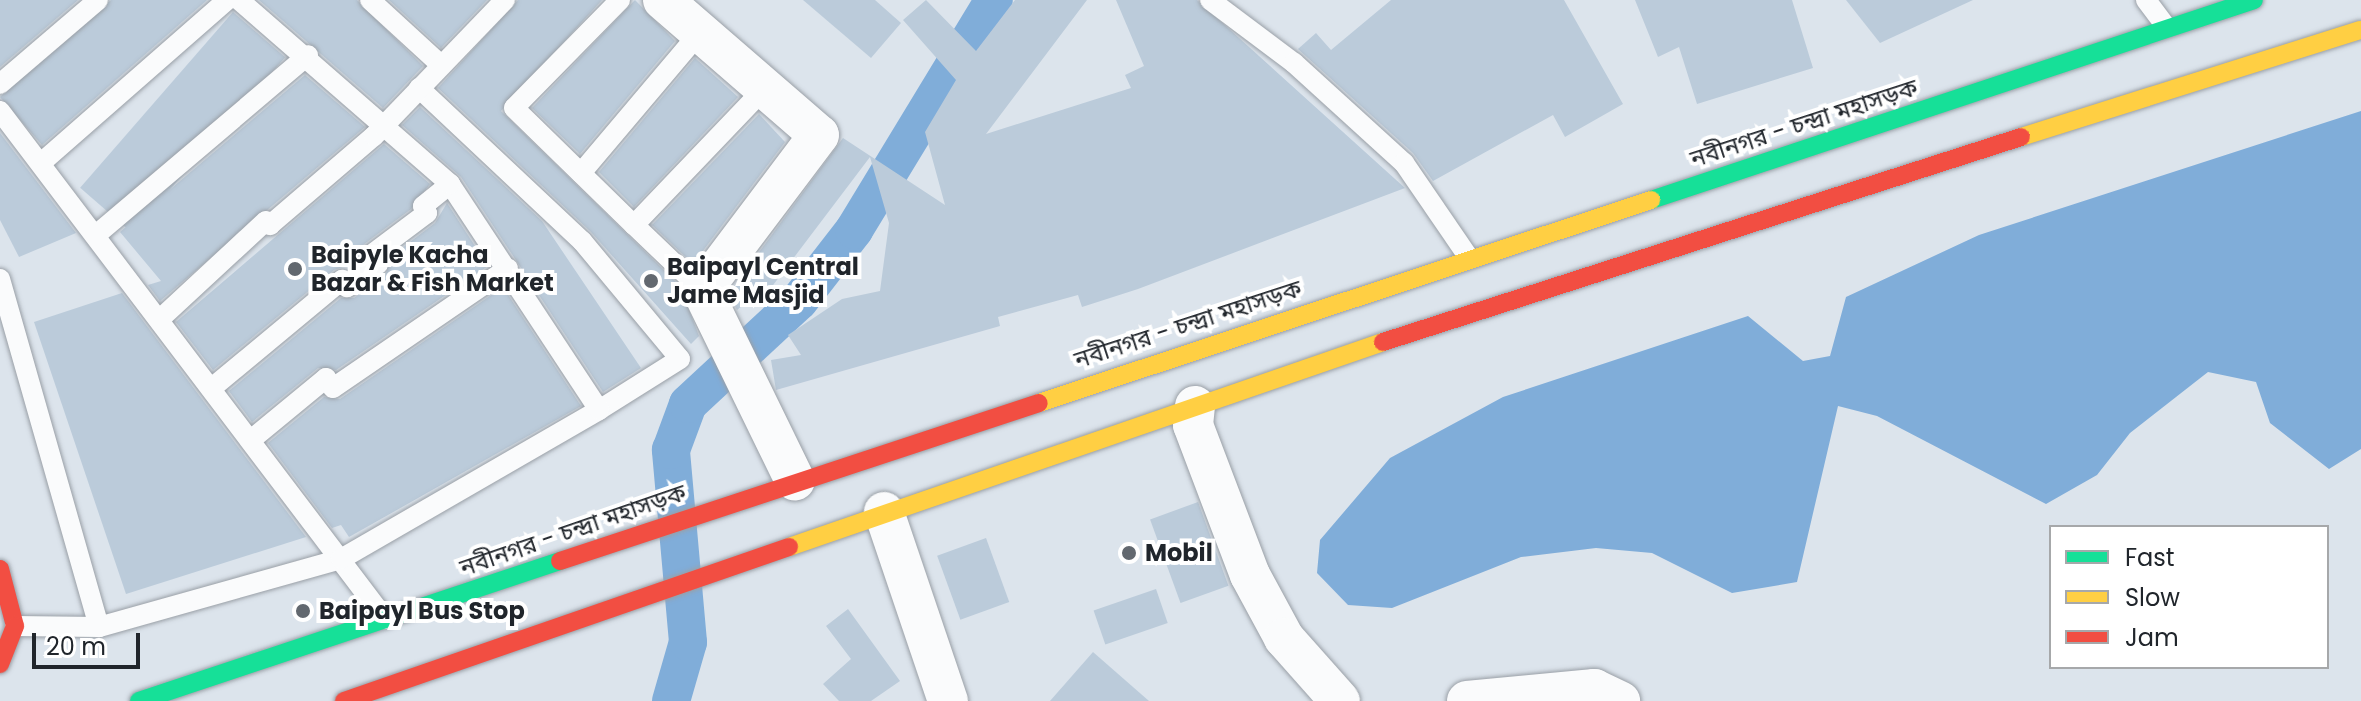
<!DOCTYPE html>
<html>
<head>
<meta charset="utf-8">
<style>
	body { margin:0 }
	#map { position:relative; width:2361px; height:701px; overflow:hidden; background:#dce4ec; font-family:Poppins,"Noto Sans Bengali",sans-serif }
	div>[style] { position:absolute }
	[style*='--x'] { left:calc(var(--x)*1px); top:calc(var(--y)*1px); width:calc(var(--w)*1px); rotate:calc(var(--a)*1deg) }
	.water>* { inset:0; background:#80add9 }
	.canal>* { height:38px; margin:-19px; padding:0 19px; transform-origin:19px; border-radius:19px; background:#80add9 }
	.building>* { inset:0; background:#bbcbda; transform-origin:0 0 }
	.roads { filter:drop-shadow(0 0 2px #999fa6) drop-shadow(0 0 2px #999fa6) }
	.lane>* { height:20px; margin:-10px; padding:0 10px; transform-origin:10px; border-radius:10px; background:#fafbfc }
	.street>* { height:40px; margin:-20px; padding:0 20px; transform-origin:20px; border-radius:20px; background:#fafbfc }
	.fast>* { height:18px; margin:-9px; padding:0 9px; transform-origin:9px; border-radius:9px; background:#16e098 }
	.slow>* { height:18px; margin:-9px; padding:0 9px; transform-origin:9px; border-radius:9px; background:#ffcf43 }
	.jam>* { height:18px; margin:-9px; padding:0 9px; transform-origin:9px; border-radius:9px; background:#f24e42 }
	.dots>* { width:22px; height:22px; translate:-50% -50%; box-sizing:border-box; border:4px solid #fff; border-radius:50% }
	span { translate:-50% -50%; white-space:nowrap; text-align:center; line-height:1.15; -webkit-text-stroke:8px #fff; paint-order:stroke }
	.street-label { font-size:24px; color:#20252b }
	.poi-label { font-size:24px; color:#20252b; font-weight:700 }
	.left { translate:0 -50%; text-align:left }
	.legend { position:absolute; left:2049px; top:525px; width:280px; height:144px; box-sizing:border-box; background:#fff; border:2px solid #a6a8aa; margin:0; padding:10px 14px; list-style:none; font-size:24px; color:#20252b }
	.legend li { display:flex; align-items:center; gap:16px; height:40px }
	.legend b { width:40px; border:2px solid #a6a8aa }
	.scale { position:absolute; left:32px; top:633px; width:108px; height:36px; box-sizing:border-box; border:4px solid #20252b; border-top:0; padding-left:10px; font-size:24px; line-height:28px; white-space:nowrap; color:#20252b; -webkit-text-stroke:6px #fff; paint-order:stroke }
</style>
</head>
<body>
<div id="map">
	<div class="water">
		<div style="clip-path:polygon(2361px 111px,2361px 449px,2329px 469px,2270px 423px,2256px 382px,2208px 372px,2130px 433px,2097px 475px,2046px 504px,1877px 416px,1838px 406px,1797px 582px,1732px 593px,1652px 553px,1596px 548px,1521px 557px,1392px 608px,1348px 605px,1317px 573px,1320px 540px,1390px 458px,1503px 397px,1748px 316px,1803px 361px,1830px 356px,1846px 297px,1979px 235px)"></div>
	</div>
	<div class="canal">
		<div style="--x:671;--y:701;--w:61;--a:-73.9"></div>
		<div style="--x:688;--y:642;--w:193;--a:-95.1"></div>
		<div style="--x:671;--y:450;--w:49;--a:-69.7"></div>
		<div style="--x:688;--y:404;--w:151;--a:-42.9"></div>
		<div style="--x:799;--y:301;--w:90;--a:-52.2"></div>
		<div style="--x:854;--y:230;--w:269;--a:-58.7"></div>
	</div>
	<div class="building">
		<div style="clip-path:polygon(0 0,78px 0,0 67px)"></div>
		<div style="clip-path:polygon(111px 0,207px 0,42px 145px,0 97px)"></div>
		<div style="clip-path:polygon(259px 0,357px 0,423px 66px,383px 108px)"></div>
		<div style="clip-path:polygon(389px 0,487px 0,441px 48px)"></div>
		<div style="clip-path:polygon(518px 0,602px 0,501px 111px,680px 286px,699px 336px,691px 344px,591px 232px,438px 88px)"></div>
		<div style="clip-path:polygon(635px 0,675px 41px,580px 154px,532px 108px)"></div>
		<div style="clip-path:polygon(803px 0,875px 0,901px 23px,871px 58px)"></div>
		<div style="clip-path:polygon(926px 0,976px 51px,1015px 0,1087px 0,986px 134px,1131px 88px,1125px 75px,1144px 66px,1116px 0,1197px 0,1405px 188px,1138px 289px,1082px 307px,1078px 295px,998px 317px,1000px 326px,776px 390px,771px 360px,801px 355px,788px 335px,842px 299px,880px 291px,889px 223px,870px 157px,761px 301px,759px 292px,737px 310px,729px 293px,843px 138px,945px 205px,925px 132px,956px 80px,903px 20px)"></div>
		<div style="clip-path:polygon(1391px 0,1564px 0,1623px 104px,1565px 137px,1553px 115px,1433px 181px,1413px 153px,1298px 49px,1316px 33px,1331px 50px)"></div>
		<div style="clip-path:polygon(1635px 0,1792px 0,1813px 68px,1697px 104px,1679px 47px,1658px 57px)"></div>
		<div style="clip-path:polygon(1846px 0,1973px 0,1880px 43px)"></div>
		<div style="left:233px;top:12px;width:69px;height:233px;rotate:41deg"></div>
		<div style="clip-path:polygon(695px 58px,738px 97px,634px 207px,599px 172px)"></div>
		<div style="clip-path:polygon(305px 75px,365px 127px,160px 301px,148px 285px,161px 281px,120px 232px)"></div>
		<div style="clip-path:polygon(420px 107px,542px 221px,641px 368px,603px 392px,461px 177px,402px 125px)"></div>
		<div style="clip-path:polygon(759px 114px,785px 142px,693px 264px,652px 225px)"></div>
		<div style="clip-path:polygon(0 133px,76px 233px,19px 257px,0 220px)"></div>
		<div style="clip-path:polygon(384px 144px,430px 184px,411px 209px,363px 245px,360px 261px,334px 270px,213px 370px,176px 322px)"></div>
		<div style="clip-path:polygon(447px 203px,488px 266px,336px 370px,318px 368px,252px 422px,229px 391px,341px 298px,354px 298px,386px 274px,389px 258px,435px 223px)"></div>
		<div style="clip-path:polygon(503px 287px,581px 406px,349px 537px,341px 525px,332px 528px,268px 443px,324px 397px,340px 399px)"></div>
		<div style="clip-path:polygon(122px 293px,306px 537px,126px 594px,34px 322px)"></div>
		<div style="left:1198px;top:502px;width:89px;height:51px;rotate:70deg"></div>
		<div style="left:986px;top:538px;width:68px;height:52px;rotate:70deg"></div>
		<div style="left:1156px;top:589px;width:36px;height:66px;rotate:71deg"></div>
		<div style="clip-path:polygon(848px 609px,900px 681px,871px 701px,839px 701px,823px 684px,851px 659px,826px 626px)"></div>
		<div style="clip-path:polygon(1093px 652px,1149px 701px,1050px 701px)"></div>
	</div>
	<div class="roads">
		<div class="lane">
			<div style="--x:370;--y:0;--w:96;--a:42.5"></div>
			<div style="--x:620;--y:0;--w:151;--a:134.5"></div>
			<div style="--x:514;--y:108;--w:168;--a:44.3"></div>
			<div style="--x:1210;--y:0;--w:105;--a:36.9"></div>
			<div style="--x:1294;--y:63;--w:149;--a:42.3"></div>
			<div style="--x:1404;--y:163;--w:115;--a:55.6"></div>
			<div style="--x:2146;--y:0;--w:34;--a:53"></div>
			<div style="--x:0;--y:84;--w:129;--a:-40.6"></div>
			<div style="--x:419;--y:88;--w:224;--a:43.2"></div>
			<div style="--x:582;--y:241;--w:153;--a:50.3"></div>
			<div style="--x:680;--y:359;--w:96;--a:147.8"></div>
			<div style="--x:0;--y:111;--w:637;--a:52.84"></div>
			<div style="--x:41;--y:163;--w:247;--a:-41.2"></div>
			<div style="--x:581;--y:173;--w:186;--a:-49.8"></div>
			<div style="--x:96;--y:235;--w:278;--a:-40.3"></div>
			<div style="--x:0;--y:279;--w:362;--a:74.1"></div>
			<div style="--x:99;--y:627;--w:84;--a:-179.3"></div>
			<div style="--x:702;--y:290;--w:94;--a:-136.3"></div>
			<div style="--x:634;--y:225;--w:194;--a:-46.3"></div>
			<div style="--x:160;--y:319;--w:144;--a:-42.8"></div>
			<div style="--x:266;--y:221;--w:6;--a:45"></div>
			<div style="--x:270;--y:225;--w:137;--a:-40.6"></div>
			<div style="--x:374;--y:136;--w:189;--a:-46.1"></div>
			<div style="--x:213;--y:387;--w:168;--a:-39.7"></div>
			<div style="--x:342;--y:280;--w:9;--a:54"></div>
			<div style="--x:347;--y:287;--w:39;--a:-37"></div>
			<div style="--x:378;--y:264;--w:11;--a:-128"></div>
			<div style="--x:371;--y:255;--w:70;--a:-36.9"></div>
			<div style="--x:427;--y:213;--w:8;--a:-120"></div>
			<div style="--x:423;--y:206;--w:35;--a:-39"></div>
			<div style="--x:252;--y:439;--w:96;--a:-39.5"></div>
			<div style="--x:326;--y:378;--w:12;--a:55"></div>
			<div style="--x:333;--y:388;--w:212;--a:-34.4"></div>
			<div style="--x:99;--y:627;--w:251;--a:-15.7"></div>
			<div style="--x:341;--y:559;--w:298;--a:-30"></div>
			<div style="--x:599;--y:410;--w:271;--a:-123.4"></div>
			<div style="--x:450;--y:184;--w:280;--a:-138.9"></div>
		</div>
		<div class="street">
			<div style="--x:663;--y:0;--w:206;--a:40.9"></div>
			<div style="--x:819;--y:135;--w:194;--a:127"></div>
			<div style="--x:702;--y:290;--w:212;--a:64"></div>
			<div style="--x:1195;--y:406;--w:19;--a:96"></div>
			<div style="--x:1193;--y:425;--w:160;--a:69.2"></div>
			<div style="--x:1250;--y:575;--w:72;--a:61.6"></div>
			<div style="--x:1284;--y:638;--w:84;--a:48.4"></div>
			<div style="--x:884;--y:512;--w:200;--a:71.3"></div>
			<div style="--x:1467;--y:701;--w:128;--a:-5.4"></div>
			<div style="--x:1594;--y:689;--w:29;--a:25"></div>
		</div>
		<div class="fast">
			<div style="--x:1651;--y:200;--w:635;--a:-18.35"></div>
			<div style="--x:139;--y:701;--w:444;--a:-18.4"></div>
		</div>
		<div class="slow">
			<div style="--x:2021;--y:137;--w:356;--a:-17.5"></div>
			<div style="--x:1039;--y:403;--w:645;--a:-18.35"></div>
			<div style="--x:789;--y:547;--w:628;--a:-19.04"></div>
		</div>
		<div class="jam">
			<div style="--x:1383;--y:342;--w:670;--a:-17.81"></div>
			<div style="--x:560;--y:561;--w:504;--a:-18.26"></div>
			<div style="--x:0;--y:569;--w:59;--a:75.3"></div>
			<div style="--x:15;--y:626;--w:41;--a:111.5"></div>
			<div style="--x:344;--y:701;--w:471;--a:-19.1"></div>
		</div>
	</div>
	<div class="dots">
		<div style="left:295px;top:269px;background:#62686f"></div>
		<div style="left:651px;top:281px;background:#62686f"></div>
		<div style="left:1129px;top:553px;background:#62686f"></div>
		<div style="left:303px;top:611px;background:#62686f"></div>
	</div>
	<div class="street-label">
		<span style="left:1804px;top:123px;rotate:-18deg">নবীনগর - চন্দ্রা মহাসড়ক</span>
		<span style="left:1188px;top:324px;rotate:-18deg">নবীনগর - চন্দ্রা মহাসড়ক</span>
		<span style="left:573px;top:530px;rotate:-19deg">নবীনগর - চন্দ্রা মহাসড়ক</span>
	</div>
	<div class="poi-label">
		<span class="left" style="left:311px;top:269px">Baipyle Kacha<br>Bazar &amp; Fish Market</span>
		<span class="left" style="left:667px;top:281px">Baipayl Central<br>Jame Masjid</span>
		<span class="left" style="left:1145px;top:553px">Mobil</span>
		<span class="left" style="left:319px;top:611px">Baipayl Bus Stop</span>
	</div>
	<ul class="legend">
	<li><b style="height:10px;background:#16e098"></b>Fast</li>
	<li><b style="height:10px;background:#ffcf43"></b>Slow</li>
	<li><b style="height:10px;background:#f24e42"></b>Jam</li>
	</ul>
	<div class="scale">20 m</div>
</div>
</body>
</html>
